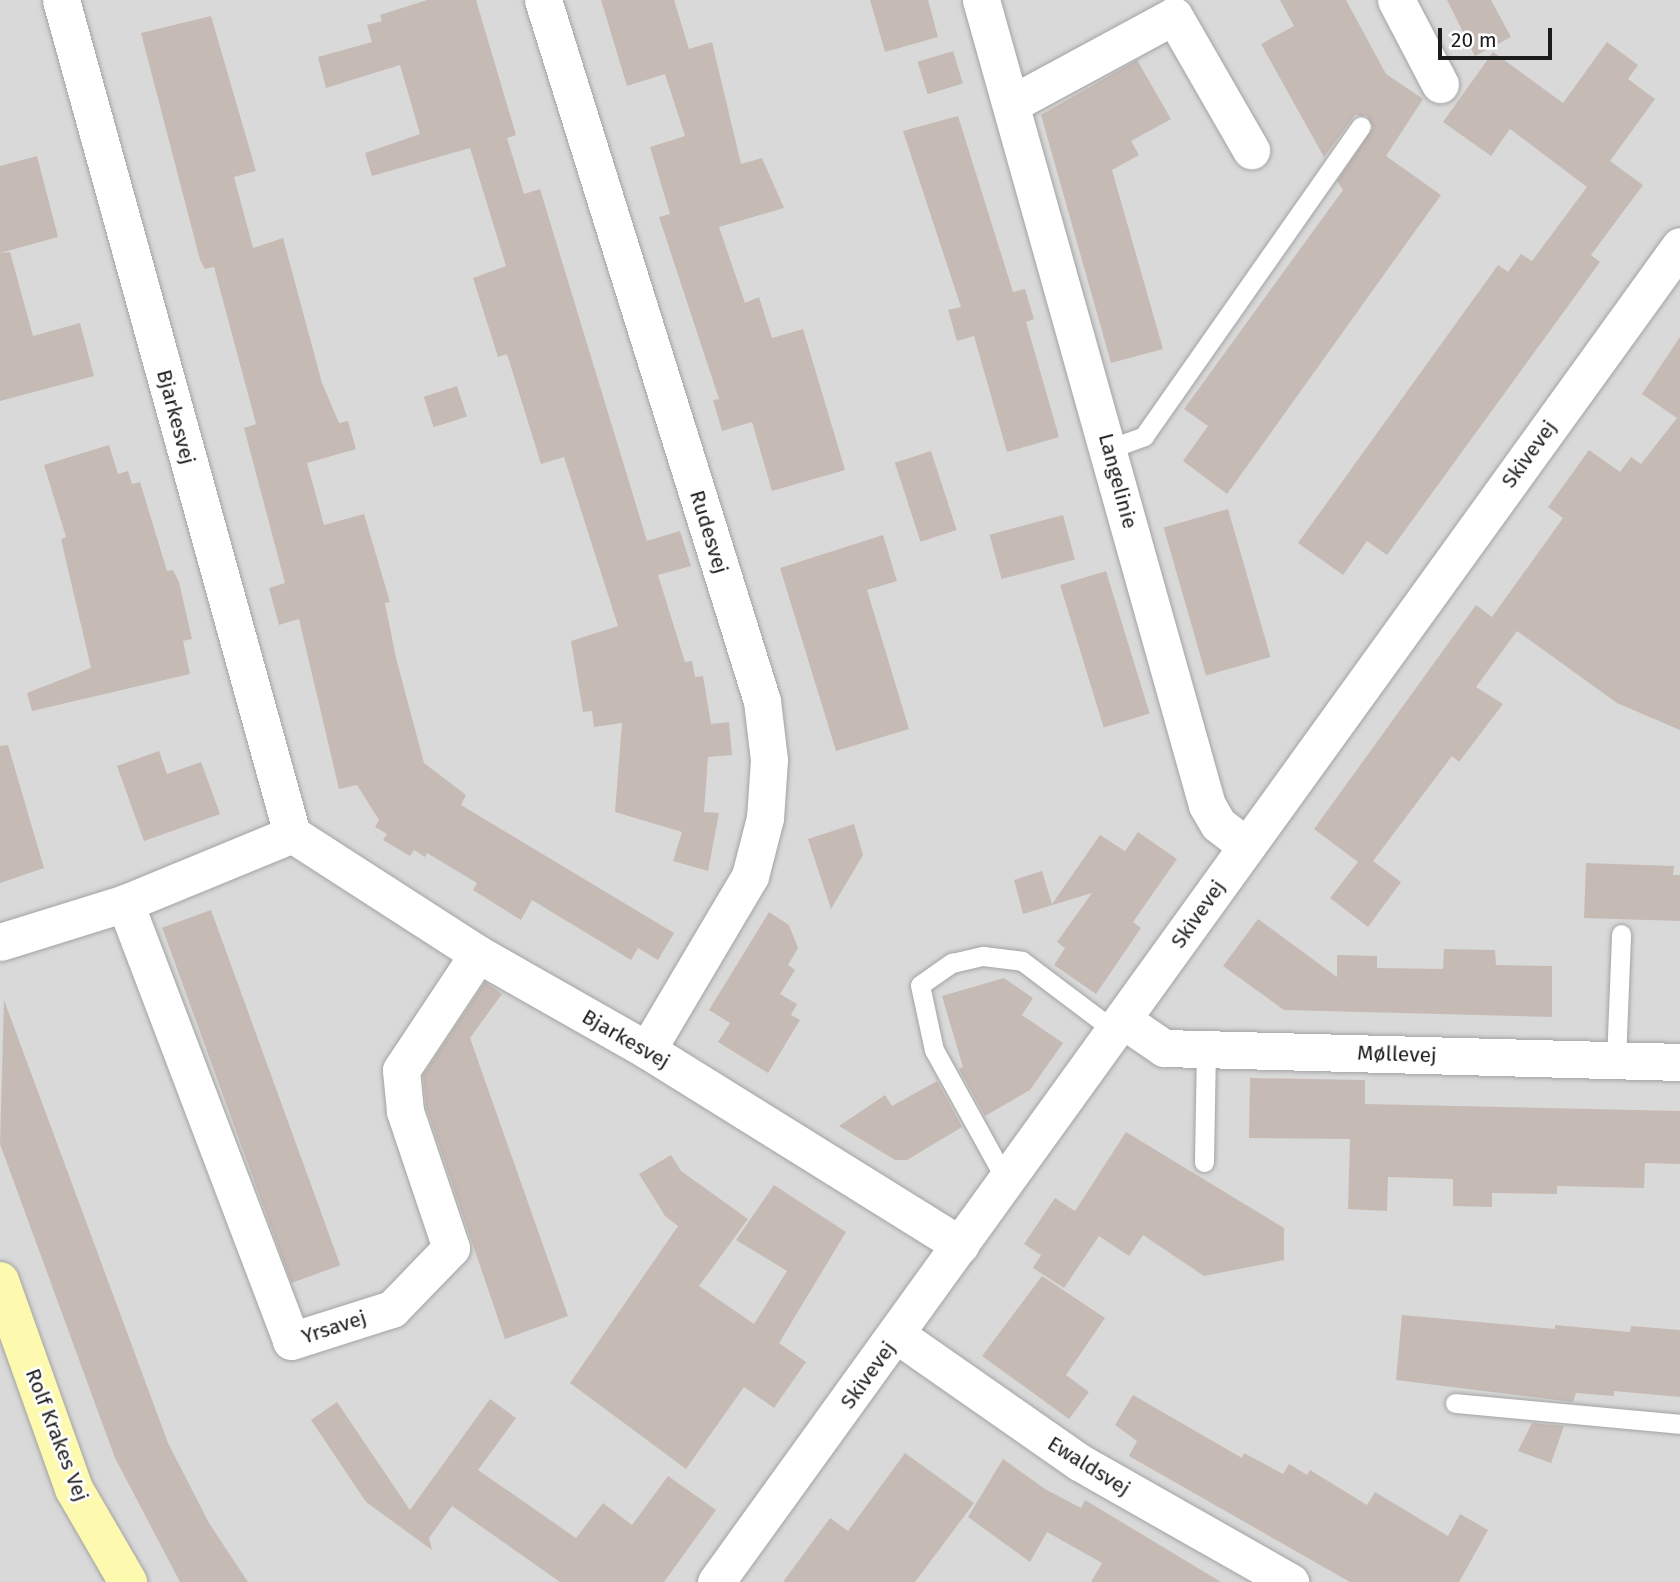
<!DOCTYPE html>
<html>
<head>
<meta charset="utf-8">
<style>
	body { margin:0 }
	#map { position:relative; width:1680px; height:1582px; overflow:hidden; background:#eee9e1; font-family:"Fira Sans",sans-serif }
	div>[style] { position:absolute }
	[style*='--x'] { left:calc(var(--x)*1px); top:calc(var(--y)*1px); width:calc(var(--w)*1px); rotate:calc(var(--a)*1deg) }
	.residential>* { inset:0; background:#dad9d9; transform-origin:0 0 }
	.building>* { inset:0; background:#c6bab4; transform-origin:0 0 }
	.roads { filter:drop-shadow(0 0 2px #a3a3a3) drop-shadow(0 0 2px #a3a3a3) }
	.lane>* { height:19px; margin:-9.5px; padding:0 9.5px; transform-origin:9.5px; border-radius:9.5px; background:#fff }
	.street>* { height:37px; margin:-18.5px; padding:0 18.5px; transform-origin:18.5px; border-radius:18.5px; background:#fff }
	.secondary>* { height:38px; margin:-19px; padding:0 19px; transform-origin:19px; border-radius:19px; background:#fdfab0 }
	span { translate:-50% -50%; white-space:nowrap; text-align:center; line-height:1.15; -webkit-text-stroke:5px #fff; paint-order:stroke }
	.street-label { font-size:21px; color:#1c1c1c }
	.scale { position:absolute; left:1438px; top:28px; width:114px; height:32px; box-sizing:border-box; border:4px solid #1c1c1c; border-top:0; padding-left:9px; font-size:21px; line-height:24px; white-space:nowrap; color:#1c1c1c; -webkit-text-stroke:5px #fff; paint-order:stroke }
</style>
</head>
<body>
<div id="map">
	<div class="residential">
		<div style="left:0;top:0;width:1680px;height:1582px"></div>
	</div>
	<div class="building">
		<div style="clip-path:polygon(427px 0,476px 0,516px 135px,507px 138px,524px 194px,540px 189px,647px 541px,680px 531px,691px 566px,658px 575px,685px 662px,692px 661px,695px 677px,703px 676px,711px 724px,729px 722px,732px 755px,708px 757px,704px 812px,719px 813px,708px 871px,673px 861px,682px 832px,615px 812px,622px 723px,594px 727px,592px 711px,583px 712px,571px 641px,618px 626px,564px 457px,541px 464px,507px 354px,498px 357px,473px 278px,506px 266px,470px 148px,372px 176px,365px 153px,420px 134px,400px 65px,326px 88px,318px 57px,372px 42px,367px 25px,382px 21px,380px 15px)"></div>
		<div style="clip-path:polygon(601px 0,674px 0,689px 49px,712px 42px,741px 164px,762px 158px,784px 208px,719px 227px,745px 303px,759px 297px,772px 338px,803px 329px,845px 470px,772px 491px,752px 422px,722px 431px,713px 400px,719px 399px,659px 217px,670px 214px,650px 147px,685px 136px,665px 74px,627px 86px)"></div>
		<div style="clip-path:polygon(870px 0,928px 0,938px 37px,885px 52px)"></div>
		<div style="clip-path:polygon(1280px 0,1346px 0,1386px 74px,1423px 99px,1386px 156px,1441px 195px,1227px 494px,1183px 461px,1208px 426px,1184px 409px,1343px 190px,1337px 181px,1373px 128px,1367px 116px,1355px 115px,1324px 157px,1261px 44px,1294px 26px)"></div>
		<div style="clip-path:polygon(1447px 0,1491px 0,1511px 37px,1475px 56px)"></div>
		<div style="clip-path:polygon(211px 16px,256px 171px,234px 177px,253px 248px,283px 238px,322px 383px,339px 423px,348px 421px,356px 449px,307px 463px,324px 525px,364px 514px,390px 602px,385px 603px,396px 658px,424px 763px,466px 795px,461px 805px,674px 933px,658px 960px,638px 948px,631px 960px,532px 900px,521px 920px,473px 890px,477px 883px,427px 853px,425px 857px,414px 850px,410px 856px,383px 840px,387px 834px,375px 827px,379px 820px,357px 785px,339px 789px,299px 619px,279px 625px,269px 588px,285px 583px,244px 428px,256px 424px,214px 267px,205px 269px,200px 260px,141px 33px)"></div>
		<div style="clip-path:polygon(1607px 42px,1638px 65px,1628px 79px,1655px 99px,1610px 161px,1643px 185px,1591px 255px,1600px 262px,1387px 555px,1367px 541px,1343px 575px,1298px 543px,1498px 265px,1508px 272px,1521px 254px,1532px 261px,1587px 187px,1510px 129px,1491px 156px,1443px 122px,1493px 52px,1563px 103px)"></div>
		<div style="left:953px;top:51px;width:34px;height:37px;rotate:73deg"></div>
		<div style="clip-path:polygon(1137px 60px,1171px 119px,1131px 141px,1139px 155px,1112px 170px,1163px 349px,1111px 363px,1041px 115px)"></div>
		<div style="clip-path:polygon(958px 116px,1013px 292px,1025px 289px,1034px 319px,1026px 322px,1059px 437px,1007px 452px,974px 336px,957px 341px,948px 310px,961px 307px,903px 131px)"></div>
		<div style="clip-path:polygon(37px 156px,58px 237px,0 253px,0 166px)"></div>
		<div style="clip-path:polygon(10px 252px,33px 336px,80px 323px,94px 376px,0 401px,0 253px)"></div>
		<div style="clip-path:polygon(1680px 337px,1680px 730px,1617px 703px,1517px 631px,1476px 687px,1503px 704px,1459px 762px,1452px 756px,1373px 861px,1401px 882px,1368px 927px,1330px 898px,1358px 862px,1314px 829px,1476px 605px,1492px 617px,1563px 518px,1548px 507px,1589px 450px,1620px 472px,1631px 457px,1641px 464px,1677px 418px,1642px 394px)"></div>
		<div style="left:457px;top:386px;width:32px;height:35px;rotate:72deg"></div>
		<div style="clip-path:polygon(109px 445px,118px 474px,128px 471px,132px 484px,140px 482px,167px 571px,173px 570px,179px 582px,192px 639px,183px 641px,190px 674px,32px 711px,27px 693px,91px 668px,61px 539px,66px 537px,44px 465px)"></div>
		<div style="left:931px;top:451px;width:83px;height:38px;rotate:72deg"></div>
		<div style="left:1228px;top:509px;width:154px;height:67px;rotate:74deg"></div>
		<div style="left:1063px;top:515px;width:46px;height:76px;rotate:75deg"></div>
		<div style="clip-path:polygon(883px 535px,897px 581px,867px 590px,909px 729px,836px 751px,780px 568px)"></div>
		<div style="left:1106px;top:571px;width:149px;height:48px;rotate:73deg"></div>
		<div style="clip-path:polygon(8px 745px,44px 868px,0 883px,0 746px)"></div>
		<div style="clip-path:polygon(159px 751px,167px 774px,201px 762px,220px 814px,144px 841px,117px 766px)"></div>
		<div style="clip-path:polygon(854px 824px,863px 855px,831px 909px,808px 839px)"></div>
		<div style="clip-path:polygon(1138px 832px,1177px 859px,1133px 922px,1141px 928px,1096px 994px,1054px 965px,1065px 948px,1057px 942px,1092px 893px,1023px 914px,1014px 880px,1042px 871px,1052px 904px,1100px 835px,1125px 851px)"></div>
		<div style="clip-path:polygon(1586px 863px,1674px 866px,1673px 875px,1680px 875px,1680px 921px,1584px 918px)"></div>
		<div style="left:211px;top:910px;width:378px;height:52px;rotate:70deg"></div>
		<div style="clip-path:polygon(769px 912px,789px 925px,798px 948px,788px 965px,795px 970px,780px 994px,797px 1004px,791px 1015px,800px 1020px,768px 1073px,718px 1042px,730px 1023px,709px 1010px)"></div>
		<div style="clip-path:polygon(1258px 919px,1337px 977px,1337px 955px,1377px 956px,1377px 968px,1443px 969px,1444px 949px,1495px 950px,1496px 965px,1552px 966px,1552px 1017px,1284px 1010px,1223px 966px)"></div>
		<div style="clip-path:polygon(1004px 978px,1033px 998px,1022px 1015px,1063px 1043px,1030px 1090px,985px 1116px,959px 1069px,963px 1067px,942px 996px)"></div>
		<div style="clip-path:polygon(485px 982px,502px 994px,470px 1038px,568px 1316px,505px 1339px,426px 1107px,423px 1075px)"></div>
		<div style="clip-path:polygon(4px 1000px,168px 1443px,209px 1523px,248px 1582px,180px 1582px,115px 1458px,0 1144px)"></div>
		<div style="clip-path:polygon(1250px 1078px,1365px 1080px,1365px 1104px,1680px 1111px,1680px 1164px,1645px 1163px,1644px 1188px,1557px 1186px,1557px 1194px,1492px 1193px,1492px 1207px,1453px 1206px,1453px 1179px,1388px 1177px,1387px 1211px,1348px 1209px,1350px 1139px,1249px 1138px)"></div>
		<div style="clip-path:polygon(937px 1081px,962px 1127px,907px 1160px,895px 1160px,839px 1126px,885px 1095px,892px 1106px)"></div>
		<div style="clip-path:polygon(1126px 1132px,1284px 1228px,1284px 1260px,1204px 1276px,1143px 1235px,1129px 1256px,1099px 1236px,1064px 1288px,1033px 1268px,1041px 1255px,1024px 1244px,1055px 1198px,1075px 1211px)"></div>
		<div style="clip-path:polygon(671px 1155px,681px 1171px,748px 1219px,699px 1286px,754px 1324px,787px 1271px,736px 1240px,774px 1185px,846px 1232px,779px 1343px,806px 1362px,774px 1408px,744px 1387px,686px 1469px,570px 1383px,678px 1226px,665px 1216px,639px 1174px)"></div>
		<div style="clip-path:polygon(1042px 1276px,1105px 1318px,1066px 1375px,1089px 1392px,1069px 1419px,982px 1356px)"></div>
		<div style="clip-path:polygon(1402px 1315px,1555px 1329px,1555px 1325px,1630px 1332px,1631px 1326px,1680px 1330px,1680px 1397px,1614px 1391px,1614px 1396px,1576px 1393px,1573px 1402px,1396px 1380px)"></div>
		<div style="clip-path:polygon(1133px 1395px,1242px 1458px,1244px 1453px,1283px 1474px,1289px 1464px,1307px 1475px,1310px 1470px,1367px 1505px,1375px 1492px,1448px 1536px,1460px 1514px,1488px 1530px,1459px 1582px,1350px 1582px,1129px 1456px,1137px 1441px,1115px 1425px)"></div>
		<div style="clip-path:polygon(490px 1399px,516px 1418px,478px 1470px,576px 1538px,603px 1503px,632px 1525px,668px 1476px,716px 1510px,664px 1582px,560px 1582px,452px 1506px,429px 1538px,432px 1550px,366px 1502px,311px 1420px,337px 1402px,410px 1510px)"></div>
		<div style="clip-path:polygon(1532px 1423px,1564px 1426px,1551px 1463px,1518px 1451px)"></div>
		<div style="clip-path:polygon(905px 1453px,974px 1503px,915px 1582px,783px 1582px,830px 1518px,848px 1531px)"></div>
		<div style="clip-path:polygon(1003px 1459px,1045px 1489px,1081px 1508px,1085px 1500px,1221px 1582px,1091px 1582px,1102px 1563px,1047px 1532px,1030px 1562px,968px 1517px)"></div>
	</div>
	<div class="roads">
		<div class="lane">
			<div style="--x:1109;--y:449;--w:37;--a:-20"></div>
			<div style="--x:1144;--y:436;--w:378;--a:-55"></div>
			<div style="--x:1616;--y:1061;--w:127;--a:-87.7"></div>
			<div style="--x:1204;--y:1162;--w:113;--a:-89"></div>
			<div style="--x:1007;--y:1182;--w:151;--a:-118.9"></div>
			<div style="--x:934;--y:1050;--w:66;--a:-102.2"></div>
			<div style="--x:920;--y:985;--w:39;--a:-35"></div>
			<div style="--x:952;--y:963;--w:32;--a:-13"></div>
			<div style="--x:983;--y:956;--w:39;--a:7"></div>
			<div style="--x:1022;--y:961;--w:116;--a:37"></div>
			<div style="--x:1455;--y:1403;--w:226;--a:5.3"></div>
		</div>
		<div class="street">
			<div style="--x:61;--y:0;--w:865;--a:74.52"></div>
			<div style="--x:543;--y:0;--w:734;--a:72.65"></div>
			<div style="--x:762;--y:701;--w:59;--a:83.2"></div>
			<div style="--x:769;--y:760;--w:58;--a:93.9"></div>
			<div style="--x:765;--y:818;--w:60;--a:104.5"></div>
			<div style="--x:750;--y:876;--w:202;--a:120.6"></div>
			<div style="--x:981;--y:0;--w:836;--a:74.32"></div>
			<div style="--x:1207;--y:805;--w:22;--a:60"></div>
			<div style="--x:1218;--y:824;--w:34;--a:38"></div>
			<div style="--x:1396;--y:0;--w:95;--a:62.4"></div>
			<div style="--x:1011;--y:104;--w:185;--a:-28.4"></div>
			<div style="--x:1174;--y:16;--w:155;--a:60.1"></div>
			<div style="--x:125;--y:903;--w:468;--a:69.2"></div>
			<div style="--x:291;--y:1341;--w:106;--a:-17.6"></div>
			<div style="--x:392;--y:1309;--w:85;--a:-46"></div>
			<div style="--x:451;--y:1248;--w:145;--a:-108.6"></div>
			<div style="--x:405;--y:1111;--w:41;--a:-95.6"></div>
			<div style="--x:401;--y:1070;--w:139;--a:-56.4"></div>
			<div style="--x:0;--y:942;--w:131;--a:-17.3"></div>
			<div style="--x:125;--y:903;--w:181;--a:-22.4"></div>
			<div style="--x:292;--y:834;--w:221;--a:32.8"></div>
			<div style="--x:478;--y:954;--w:194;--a:29.6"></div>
			<div style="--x:647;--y:1050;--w:369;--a:31.9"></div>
			<div style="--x:1123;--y:1020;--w:50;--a:34.3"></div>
			<div style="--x:1164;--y:1048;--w:516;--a:1.55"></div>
			<div style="--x:897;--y:1335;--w:222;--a:34.9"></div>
			<div style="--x:1079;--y:1462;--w:243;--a:29.6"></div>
			<div style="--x:716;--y:1582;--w:1647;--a:-54.19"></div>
		</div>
		<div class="secondary">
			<div style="--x:0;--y:1281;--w:221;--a:70.4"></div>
			<div style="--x:74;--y:1489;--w:108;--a:59.9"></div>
		</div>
	</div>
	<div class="street-label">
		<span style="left:176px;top:417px;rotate:75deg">Bjarkesvej</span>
		<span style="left:1529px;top:454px;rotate:-54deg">Skivevej</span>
		<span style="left:1118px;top:481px;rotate:75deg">Langelinie</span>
		<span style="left:709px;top:532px;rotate:73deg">Rudesvej</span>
		<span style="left:1198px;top:914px;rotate:-55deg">Skivevej</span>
		<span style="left:626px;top:1039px;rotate:30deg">Bjarkesvej</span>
		<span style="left:1397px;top:1054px;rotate:2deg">Møllevej</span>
		<span style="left:334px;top:1327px;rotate:-18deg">Yrsavej</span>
		<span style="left:868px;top:1375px;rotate:-54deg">Skivevej</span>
		<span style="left:57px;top:1435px;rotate:69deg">Rolf Krakes Vej</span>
		<span style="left:1089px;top:1466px;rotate:32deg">Ewaldsvej</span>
	</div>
	<div class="scale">20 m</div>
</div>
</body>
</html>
